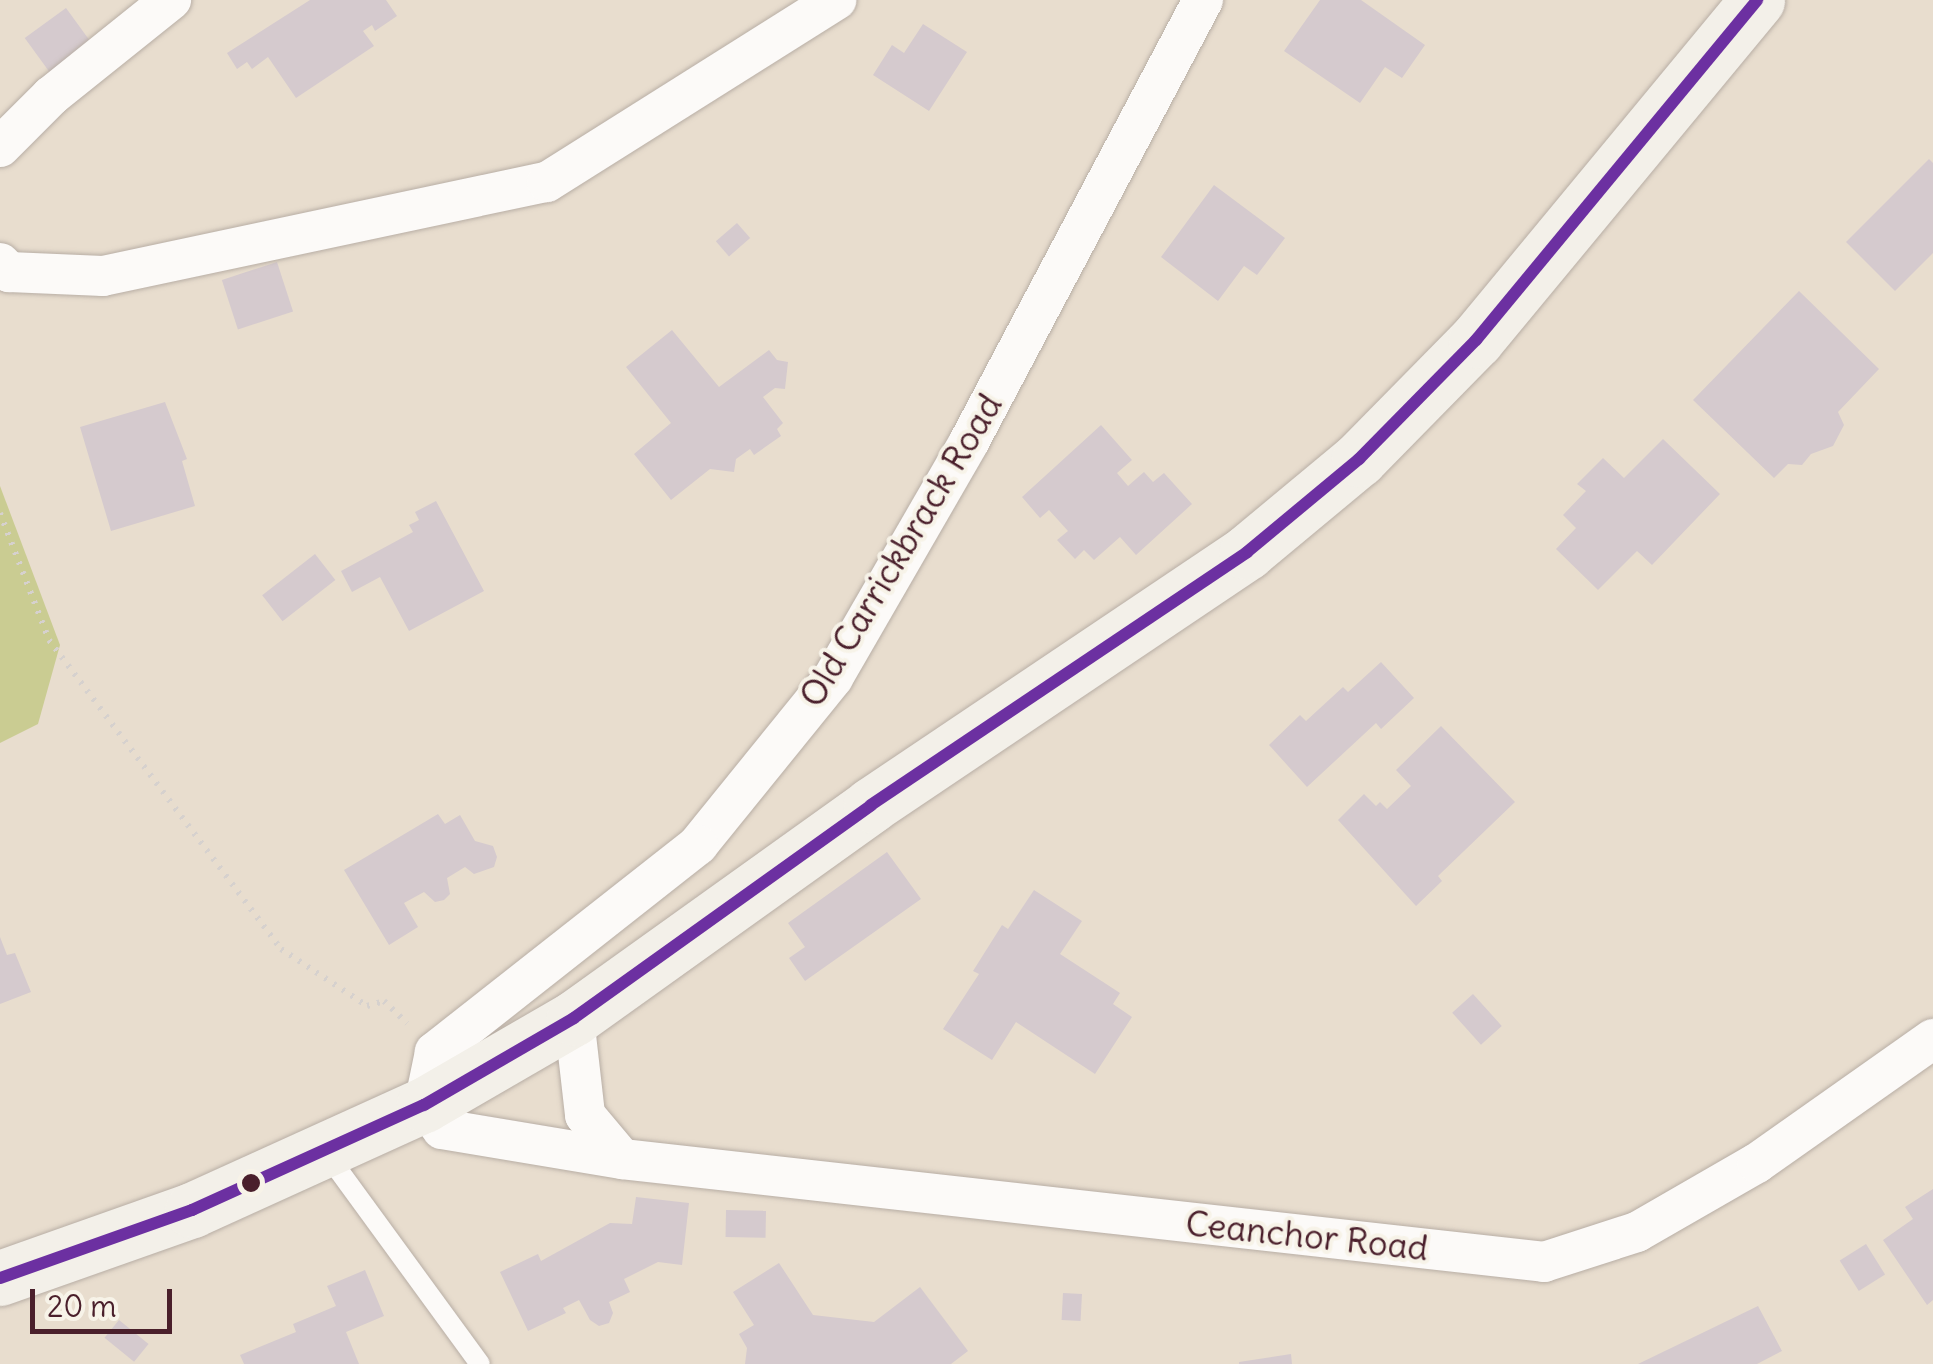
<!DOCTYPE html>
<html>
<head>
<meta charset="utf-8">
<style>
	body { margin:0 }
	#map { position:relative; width:1933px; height:1364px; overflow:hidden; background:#e8ddce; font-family:Delius,sans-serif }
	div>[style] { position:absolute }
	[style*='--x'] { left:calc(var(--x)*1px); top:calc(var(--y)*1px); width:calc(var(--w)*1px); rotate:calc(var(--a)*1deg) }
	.green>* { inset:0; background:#cacc92 }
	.building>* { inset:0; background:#d5cace; transform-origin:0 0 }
	.path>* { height:6px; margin-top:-3px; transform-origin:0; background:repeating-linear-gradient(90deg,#d6d1ce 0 2.5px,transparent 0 10.5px) }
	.roads { filter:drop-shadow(0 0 2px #b8aea5) drop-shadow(0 0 2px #b8aea5) }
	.service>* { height:20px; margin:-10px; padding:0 10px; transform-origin:10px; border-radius:10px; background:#fcfaf8 }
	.minor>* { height:40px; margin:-20px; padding:0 20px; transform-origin:20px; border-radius:20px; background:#fcfaf8 }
	.secondary>* { height:55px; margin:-27.5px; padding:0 27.5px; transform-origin:27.5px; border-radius:27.5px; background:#f3f0e9 }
	.bus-1>* { height:12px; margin:-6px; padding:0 6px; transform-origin:6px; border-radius:6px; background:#6c30a1 }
	.dots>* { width:28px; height:28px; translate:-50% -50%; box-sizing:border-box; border:5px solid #f7f3e8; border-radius:50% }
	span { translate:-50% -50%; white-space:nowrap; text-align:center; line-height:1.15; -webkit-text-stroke:8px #f7f3e8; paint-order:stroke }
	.street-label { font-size:35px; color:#4a1f2b }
	.scale { position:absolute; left:30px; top:1289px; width:142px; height:45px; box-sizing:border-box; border:5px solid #4a1f2b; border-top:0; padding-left:12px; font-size:30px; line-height:35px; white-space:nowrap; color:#4a1f2b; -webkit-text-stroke:8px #f7f3e8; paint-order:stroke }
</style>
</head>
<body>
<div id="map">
	<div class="green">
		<div style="clip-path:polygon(0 486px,60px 645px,38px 724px,0 743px)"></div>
	</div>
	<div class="building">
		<div style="clip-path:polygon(310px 0,386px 0,397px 16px,375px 31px,372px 25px,363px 31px,374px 46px,296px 98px,268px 57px,252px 69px,247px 62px,237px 69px,227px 53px)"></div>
		<div style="clip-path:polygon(1320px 0,1361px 0,1425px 45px,1402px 78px,1385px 67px,1360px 103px,1284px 51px)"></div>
		<div style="left:66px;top:8px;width:48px;height:51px;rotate:54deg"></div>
		<div style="clip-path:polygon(923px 24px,967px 52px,929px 111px,873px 75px,892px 45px,904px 53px)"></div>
		<div style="clip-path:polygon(1929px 159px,1933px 163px,1933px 253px,1895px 291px,1846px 242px)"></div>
		<div style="clip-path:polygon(1214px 185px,1285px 238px,1257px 275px,1244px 266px,1218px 301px,1161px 257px)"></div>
		<div style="left:737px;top:223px;width:20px;height:28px;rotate:49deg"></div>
		<div style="left:277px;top:262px;width:52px;height:58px;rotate:72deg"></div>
		<div style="clip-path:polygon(1799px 291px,1879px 369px,1838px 412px,1844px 425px,1833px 446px,1811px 454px,1802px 465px,1788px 464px,1774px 478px,1693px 400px)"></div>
		<div style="clip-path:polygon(672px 330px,719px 387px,769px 350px,777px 360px,788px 362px,785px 389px,775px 388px,763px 397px,783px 423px,777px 429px,781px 436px,754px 455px,750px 449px,736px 459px,734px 472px,710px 469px,671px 500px,634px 454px,671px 423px,626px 367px)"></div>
		<div style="clip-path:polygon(165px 402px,187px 459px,182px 461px,195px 506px,111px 531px,80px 427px)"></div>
		<div style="clip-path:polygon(1101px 425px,1132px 460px,1117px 473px,1128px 486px,1144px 472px,1153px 482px,1164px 473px,1192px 504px,1136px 555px,1120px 537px,1094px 560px,1084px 550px,1075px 559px,1057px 540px,1068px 531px,1049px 510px,1040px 518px,1022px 497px)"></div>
		<div style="clip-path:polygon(1663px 439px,1720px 494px,1652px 565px,1637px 551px,1598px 590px,1556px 549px,1576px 528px,1563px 515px,1586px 491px,1577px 484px,1603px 458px,1624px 478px)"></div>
		<div style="clip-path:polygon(436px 501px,484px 591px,409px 631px,380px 577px,352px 592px,341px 571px,413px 532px,409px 525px,419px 520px,415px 512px)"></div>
		<div style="left:315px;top:554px;width:33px;height:67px;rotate:52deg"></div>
		<div style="clip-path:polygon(1381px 662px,1414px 698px,1381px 729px,1376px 723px,1307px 787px,1269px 745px,1300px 715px,1306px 721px,1343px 687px,1348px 692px)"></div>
		<div style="clip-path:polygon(1441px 726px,1515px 802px,1438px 876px,1442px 881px,1416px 906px,1338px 820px,1364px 794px,1376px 806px,1380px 802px,1387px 809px,1411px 786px,1396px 770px)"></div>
		<div style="clip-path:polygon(438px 814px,445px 824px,460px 815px,475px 841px,493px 846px,497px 857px,494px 867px,474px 874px,465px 867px,447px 878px,450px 894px,444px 900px,435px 902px,424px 892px,404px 903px,418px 927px,389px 945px,344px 870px)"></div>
		<div style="clip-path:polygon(887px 852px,921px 899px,805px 981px,789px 958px,805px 947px,788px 923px)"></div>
		<div style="clip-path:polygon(1034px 890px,1082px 921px,1060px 954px,1120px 993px,1113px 1004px,1132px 1017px,1095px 1074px,1016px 1022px,992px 1060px,943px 1029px,979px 974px,973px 971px,1002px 925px,1008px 929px)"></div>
		<div style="clip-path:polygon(0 937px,7px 955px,15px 953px,31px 992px,0 1004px)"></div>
		<div style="left:1473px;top:994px;width:43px;height:28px;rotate:48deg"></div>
		<div style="clip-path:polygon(1933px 1189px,1933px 1300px,1927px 1305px,1883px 1240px,1913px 1219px,1905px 1207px)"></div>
		<div style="clip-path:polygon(636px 1197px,689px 1203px,682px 1265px,658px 1262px,624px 1279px,630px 1292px,609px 1302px,613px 1313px,609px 1323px,599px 1326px,590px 1320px,579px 1300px,563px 1308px,566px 1313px,528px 1331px,500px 1272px,538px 1254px,541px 1261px,610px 1223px,632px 1224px)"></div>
		<div style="left:726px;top:1210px;width:40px;height:27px;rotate:1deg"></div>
		<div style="left:1866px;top:1244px;width:36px;height:31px;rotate:58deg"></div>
		<div style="clip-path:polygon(779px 1263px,813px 1315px,874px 1322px,920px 1287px,968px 1351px,951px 1364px,745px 1364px,747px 1348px,739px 1334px,754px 1325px,733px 1292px)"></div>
		<div style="clip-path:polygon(365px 1270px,384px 1316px,346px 1332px,359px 1364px,244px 1364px,240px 1355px,296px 1332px,293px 1324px,336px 1306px,327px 1286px)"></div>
		<div style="left:1063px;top:1293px;width:19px;height:27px;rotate:3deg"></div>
		<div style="clip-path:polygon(1758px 1306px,1782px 1351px,1757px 1364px,1638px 1364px)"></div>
		<div style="left:119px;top:1320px;width:38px;height:23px;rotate:39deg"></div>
		<div style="clip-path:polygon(1291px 1354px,1292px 1364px,1239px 1364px,1239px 1362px)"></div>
	</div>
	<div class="path">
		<div style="--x:0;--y:513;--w:136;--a:68.9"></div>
		<div style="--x:49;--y:640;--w:386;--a:53.1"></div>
		<div style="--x:281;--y:949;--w:103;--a:33.5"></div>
		<div style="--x:367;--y:1006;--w:18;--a:-16"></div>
		<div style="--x:384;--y:1001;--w:32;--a:44"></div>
	</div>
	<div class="roads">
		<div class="service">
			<div style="--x:326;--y:1153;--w:261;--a:53.9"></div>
		</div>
		<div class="minor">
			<div style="--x:1203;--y:0;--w:500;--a:117.9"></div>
			<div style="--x:969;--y:442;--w:272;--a:120"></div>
			<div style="--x:833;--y:678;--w:215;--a:129"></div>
			<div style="--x:698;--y:845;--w:335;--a:141.8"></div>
			<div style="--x:435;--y:1052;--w:54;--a:101.7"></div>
			<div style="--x:424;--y:1105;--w:30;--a:53"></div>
			<div style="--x:442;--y:1129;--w:182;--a:9.5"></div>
			<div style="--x:622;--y:1159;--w:928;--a:6.37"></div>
			<div style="--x:1544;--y:1262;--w:98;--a:-17.9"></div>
			<div style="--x:1637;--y:1232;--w:138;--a:-29.9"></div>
			<div style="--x:1757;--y:1163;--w:215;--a:-35.2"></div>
			<div style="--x:0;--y:147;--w:72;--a:-45"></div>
			<div style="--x:51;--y:96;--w:154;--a:-38.7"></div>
			<div style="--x:0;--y:263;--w:13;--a:45"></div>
			<div style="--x:9;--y:272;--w:94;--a:2.4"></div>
			<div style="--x:103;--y:276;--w:454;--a:-12"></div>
			<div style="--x:547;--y:182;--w:342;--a:-32.2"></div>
			<div style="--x:574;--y:1018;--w:98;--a:83.5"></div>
			<div style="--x:585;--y:1115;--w:57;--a:49.9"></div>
		</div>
		<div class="secondary">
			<div style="--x:0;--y:1278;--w:204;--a:-19.5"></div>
			<div style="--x:192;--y:1210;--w:255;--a:-24.4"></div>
			<div style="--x:424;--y:1105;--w:173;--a:-30.1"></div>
			<div style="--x:574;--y:1018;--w:365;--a:-35.6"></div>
			<div style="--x:871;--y:805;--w:453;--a:-33.9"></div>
			<div style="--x:1247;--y:552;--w:146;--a:-39.7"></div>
			<div style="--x:1359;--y:459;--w:167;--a:-45.5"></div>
			<div style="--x:1476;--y:340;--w:441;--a:-50.4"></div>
		</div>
	</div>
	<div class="bus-1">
		<div style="--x:0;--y:1278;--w:204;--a:-19.5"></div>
		<div style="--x:192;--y:1210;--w:255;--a:-24.4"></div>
		<div style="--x:424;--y:1105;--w:173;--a:-30.1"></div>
		<div style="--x:574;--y:1018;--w:365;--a:-35.6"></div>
		<div style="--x:871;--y:805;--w:453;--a:-33.9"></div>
		<div style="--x:1247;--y:552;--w:146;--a:-39.7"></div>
		<div style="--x:1359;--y:459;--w:167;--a:-45.5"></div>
		<div style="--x:1476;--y:340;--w:441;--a:-50.4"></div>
	</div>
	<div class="dots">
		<div style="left:251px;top:1183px;background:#4a1f2b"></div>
	</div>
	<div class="street-label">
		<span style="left:900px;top:550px;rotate:-59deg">Old Carrickbrack Road</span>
		<span style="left:1307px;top:1235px;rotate:6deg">Ceanchor Road</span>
	</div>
	<div class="scale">20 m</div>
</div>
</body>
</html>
